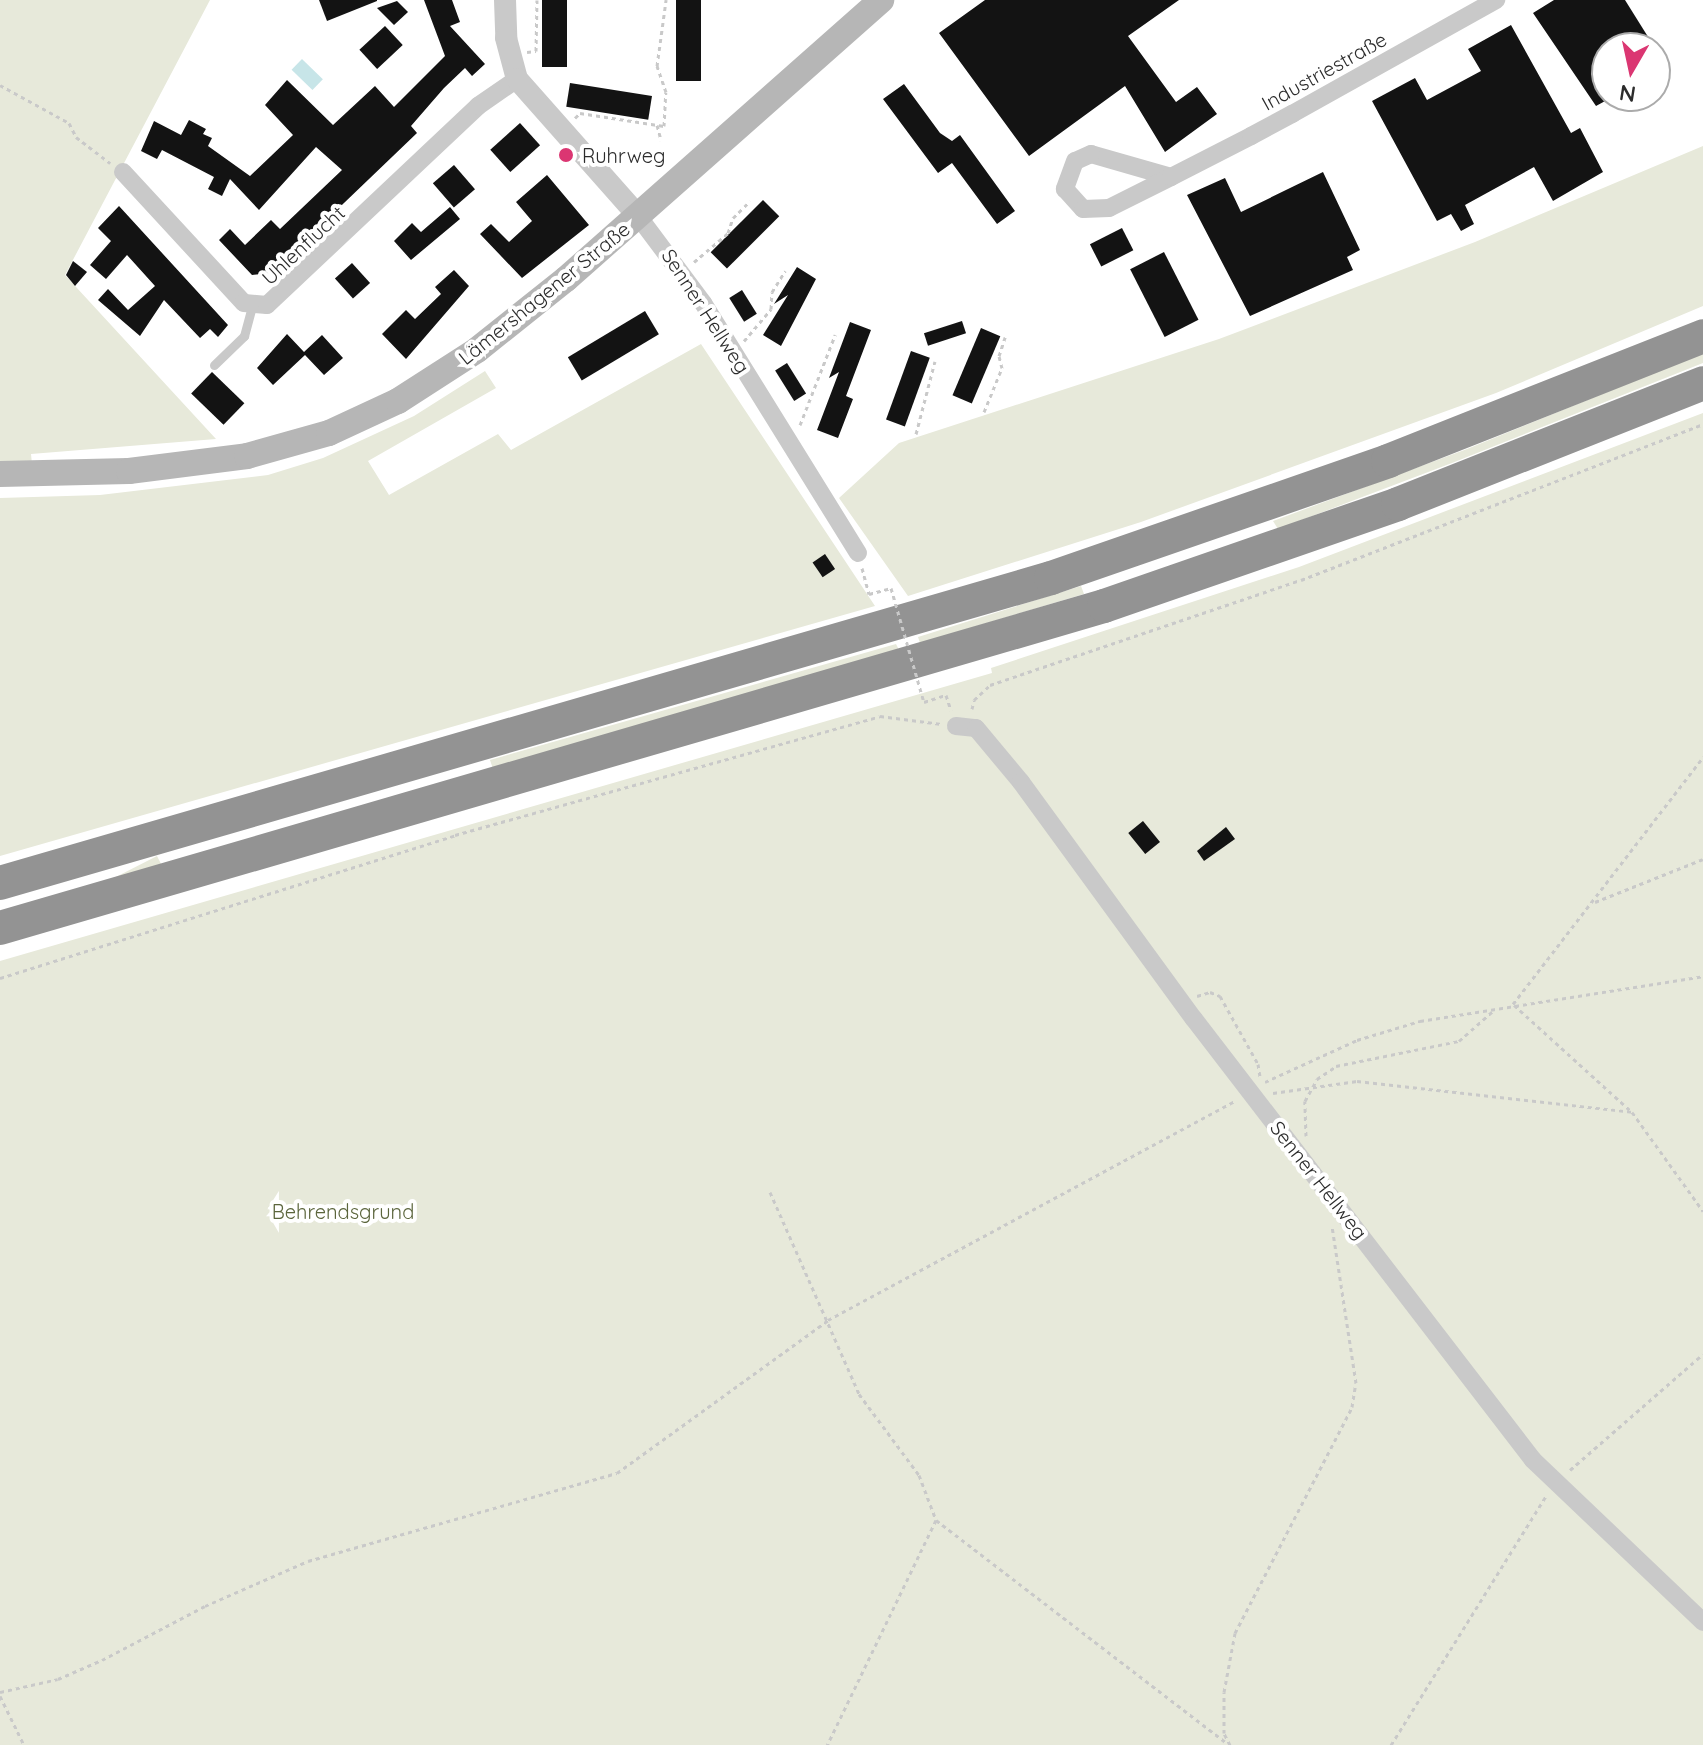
<!DOCTYPE html>
<html>
<head>
<meta charset="utf-8">
<style>
	body { margin:0 }
	#map { position:relative; width:1703px; height:1745px; overflow:hidden; background:#fff; font-family:Quicksand,sans-serif }
	div>[style] { position:absolute }
	[style*='--x'] { left:calc(var(--x)*1px); top:calc(var(--y)*1px); width:calc(var(--w)*1px); rotate:calc(var(--a)*1deg) }
	.green>* { inset:0; background:#e7e9da; transform-origin:0 0 }
	.water>* { inset:0; background:#c7e5e8; transform-origin:0 0 }
	.building>* { inset:0; background:#131313; transform-origin:0 0 }
	.path>* { height:3px; margin-top:-1.5px; transform-origin:0; background:repeating-linear-gradient(90deg,#c9c9c9 0 4px,transparent 0 8px) }
	.service>* { height:9px; margin:-4.5px; padding:0 4.5px; transform-origin:4.5px; border-radius:4.5px; background:#c9c9c9 }
	.minor>* { height:18px; margin:-9px; padding:0 9px; transform-origin:9px; border-radius:9px; background:#c9c9c9 }
	.tertiary>* { height:22px; margin:-11px; padding:0 11px; transform-origin:11px; border-radius:11px; background:#c9c9c9 }
	.secondary>* { height:26px; margin:-13px; padding:0 13px; transform-origin:13px; border-radius:13px; background:#b6b6b6 }
	.motorway>* { height:34px; margin:-17px; padding:0 17px; transform-origin:17px; border-radius:17px; background:#939393 }
	.path-bridge>* { height:3px; margin-top:-1.5px; transform-origin:0; background:repeating-linear-gradient(90deg,#c9c9c9 0 4px,transparent 0 8px) }
	.dots>* { width:22px; height:22px; translate:-50% -50%; box-sizing:border-box; border:4px solid #fff; border-radius:50% }
	span { translate:-50% -50%; white-space:nowrap; text-align:center; line-height:1.15; -webkit-text-stroke:8px #fff; paint-order:stroke }
	.street-label { font-size:20px; color:#2c2c2c }
	.poi-label { font-size:20px; color:#2c2c2c }
	.left { translate:0 -50%; text-align:left }
	.park-label { font-size:20px; color:#5b653c }
	.north { position:absolute; left:1591px; top:32px; width:80px; height:80px; box-sizing:border-box; background:#fff; border:2px solid #ababab; border-radius:50%; rotate:189deg; font-size:22px; font-weight:700; line-height:32px; text-align:center; color:#2c2c2c }
	.north::after { content:''; display:block; margin:auto; width:28px; height:36px; background:#db3672; clip-path:polygon(50% 0,100% 100%,50% 72%,0 100%) }
</style>
</head>
<body>
<div id="map">
	<div class="green">
		<div style="clip-path:polygon(0 0,210px 0,65px 275px,216px 439px,31px 454px,32px 464px,0 465px)"></div>
		<div style="clip-path:polygon(1703px 146px,1703px 306px,1496px 393px,1141px 522px,908px 596px,839px 498px,899px 443px,1219px 339px,1475px 242px)"></div>
		<div style="clip-path:polygon(701px 344px,875px 606px,0 856px,0 498px,100px 495px,268px 475px,323px 458px,414px 416px,485px 371px,496px 388px,368px 461px,389px 495px,498px 434px,511px 450px)"></div>
		<div style="clip-path:polygon(1703px 353px,1703px 363px,1452px 463px,1278px 529px,1273px 521px,1467px 449px)"></div>
		<div style="clip-path:polygon(1703px 413px,1703px 1745px,0 1745px,0 961px,992px 673px,991px 668px,1299px 567px)"></div>
		<div style="clip-path:polygon(1081px 586px,1084px 594px,920px 643px,918px 637px)"></div>
		<div style="clip-path:polygon(896px 644px,899px 650px,493px 769px,490px 760px)"></div>
		<div style="left:157px;top:856px;width:9px;height:163px;rotate:63deg"></div>
	</div>
	<div class="water">
		<div style="left:302px;top:59px;width:29px;height:15px;rotate:44deg"></div>
	</div>
	<div class="building">
		<div style="clip-path:polygon(319px 0,377px 0,377px 1px,327px 21px)"></div>
		<div style="clip-path:polygon(424px 0,452px 0,460px 22px,450px 26px,485px 64px,472px 76px,465px 68px,444px 88px,411px 126px,417px 133px,271px 273px,252px 275px,219px 240px,230px 229px,245px 245px,271px 220px,280px 229px,342px 170px,316px 147px,259px 210px,230px 179px,222px 196px,208px 189px,214px 177px,162px 150px,157px 159px,141px 151px,154px 121px,181px 135px,189px 120px,206px 129px,203px 134px,212px 138px,208px 146px,250px 176px,293px 135px,265px 105px,287px 80px,333px 125px,375px 86px,394px 107px,445px 56px)"></div>
		<div style="left:542px;top:0;width:25px;height:67px"></div>
		<div style="left:676px;top:0;width:25px;height:81px"></div>
		<div style="clip-path:polygon(985px 0,1179px 0,1128px 36px,1176px 102px,1197px 87px,1217px 114px,1165px 152px,1125px 86px,1029px 156px,939px 33px)"></div>
		<div style="clip-path:polygon(1554px 0,1625px 0,1655px 48px,1607px 48px,1607px 100px,1596px 106px,1533px 13px)"></div>
		<div style="clip-path:polygon(397px 1px,408px 12px,394px 25px,377px 8px)"></div>
		<div style="clip-path:polygon(1511px 25px,1571px 133px,1580px 128px,1603px 172px,1553px 201px,1534px 167px,1465px 205px,1474px 224px,1461px 231px,1451px 214px,1437px 221px,1372px 101px,1415px 78px,1427px 100px,1481px 71px,1468px 49px)"></div>
		<div style="left:385px;top:26px;width:26px;height:35px;rotate:47deg"></div>
		<div style="left:570px;top:83px;width:83px;height:24px;rotate:9deg"></div>
		<div style="clip-path:polygon(904px 84px,940px 133px,952px 141px,960px 135px,1015px 211px,997px 224px,952px 163px,938px 173px,883px 99px)"></div>
		<div style="left:520px;top:123px;width:30px;height:40px;rotate:48deg"></div>
		<div style="left:454px;top:165px;width:32px;height:28px;rotate:49deg"></div>
		<div style="clip-path:polygon(1323px 172px,1360px 250px,1347px 257px,1353px 270px,1250px 316px,1187px 195px,1225px 178px,1241px 212px)"></div>
		<div style="clip-path:polygon(547px 175px,589px 225px,522px 278px,480px 234px,491px 224px,509px 242px,532px 221px,516px 202px)"></div>
		<div style="left:763px;top:200px;width:23px;height:74px;rotate:45deg"></div>
		<div style="clip-path:polygon(119px 206px,228px 325px,218px 337px,210px 329px,200px 338px,164px 300px,140px 336px,98px 300px,108px 289px,128px 310px,155px 286px,127px 255px,106px 279px,90px 265px,111px 241px,98px 228px)"></div>
		<div style="clip-path:polygon(450px 207px,460px 219px,411px 260px,394px 241px,412px 223px,421px 232px)"></div>
		<div style="left:1122px;top:228px;width:25px;height:36px;rotate:63deg"></div>
		<div style="left:1164px;top:252px;width:76px;height:38px;rotate:63deg"></div>
		<div style="clip-path:polygon(73px 261px,87px 272px,75px 286px,66px 275px)"></div>
		<div style="left:352px;top:263px;width:27px;height:23px;rotate:48deg"></div>
		<div style="clip-path:polygon(797px 267px,816px 279px,781px 346px,763px 335px,788px 295px,774px 304px)"></div>
		<div style="clip-path:polygon(454px 270px,469px 286px,406px 359px,382px 334px,406px 310px,415px 319px,441px 294px,435px 287px)"></div>
		<div style="left:742px;top:290px;width:28px;height:15px;rotate:58deg"></div>
		<div style="left:645px;top:311px;width:27px;height:90px;rotate:59deg"></div>
		<div style="left:962px;top:321px;width:13px;height:40px;rotate:72deg"></div>
		<div style="clip-path:polygon(850px 322px,871px 330px,846px 396px,853px 399px,838px 438px,817px 430px,839px 372px,829px 378px)"></div>
		<div style="left:981px;top:328px;width:21px;height:73px;rotate:23deg"></div>
		<div style="clip-path:polygon(287px 334px,304px 352px,322px 335px,343px 358px,324px 375px,305px 355px,273px 385px,257px 368px)"></div>
		<div style="left:911px;top:351px;width:20px;height:73px;rotate:20deg"></div>
		<div style="left:787px;top:363px;width:36px;height:14px;rotate:58deg"></div>
		<div style="left:212px;top:372px;width:45px;height:30px;rotate:44deg"></div>
		<div style="left:825px;top:554px;width:18px;height:15px;rotate:56deg"></div>
		<div style="left:1143px;top:821px;width:27px;height:19px;rotate:51deg"></div>
		<div style="clip-path:polygon(1226px 827px,1235px 839px,1204px 861px,1197px 851px)"></div>
	</div>
	<div class="path">
		<div style="--x:527;--y:52;--w:9;--a:-6"></div>
		<div style="--x:536;--y:51;--w:51;--a:-88.9"></div>
		<div style="--x:0;--y:85;--w:79;--a:28.8"></div>
		<div style="--x:69;--y:123;--w:16;--a:63"></div>
		<div style="--x:76;--y:137;--w:43;--a:37.4"></div>
		<div style="--x:575;--y:118;--w:7;--a:-45"></div>
		<div style="--x:580;--y:113;--w:85;--a:8.8"></div>
		<div style="--x:664;--y:126;--w:34;--a:-87"></div>
		<div style="--x:666;--y:92;--w:28;--a:-109"></div>
		<div style="--x:657;--y:66;--w:67;--a:-82.2"></div>
		<div style="--x:657;--y:125;--w:16;--a:75"></div>
		<div style="--x:694;--y:262;--w:45;--a:-40.5"></div>
		<div style="--x:728;--y:233;--w:16;--a:-72"></div>
		<div style="--x:733;--y:218;--w:24;--a:-45"></div>
		<div style="--x:744;--y:341;--w:42;--a:-49.8"></div>
		<div style="--x:771;--y:309;--w:17;--a:-87"></div>
		<div style="--x:772;--y:292;--w:25;--a:-58"></div>
		<div style="--x:984;--y:412;--w:48;--a:-67.8"></div>
		<div style="--x:1002;--y:368;--w:12;--a:-104"></div>
		<div style="--x:999;--y:356;--w:20;--a:-72"></div>
		<div style="--x:800;--y:425;--w:97;--a:-68.7"></div>
		<div style="--x:916;--y:434;--w:75;--a:-75.4"></div>
		<div style="--x:862;--y:568;--w:27;--a:75"></div>
		<div style="--x:869;--y:594;--w:23;--a:-15"></div>
		<div style="--x:924;--y:702;--w:23;--a:-18"></div>
		<div style="--x:946;--y:695;--w:16;--a:72"></div>
		<div style="--x:972;--y:709;--w:9;--a:-77"></div>
		<div style="--x:974;--y:700;--w:22;--a:-43"></div>
		<div style="--x:990;--y:685;--w:328;--a:-18.7"></div>
		<div style="--x:1301;--y:580;--w:431;--a:-21.2"></div>
		<div style="--x:1595;--y:902;--w:116;--a:-21.7"></div>
		<div style="--x:0;--y:978;--w:477;--a:-17.4"></div>
		<div style="--x:455;--y:835;--w:441;--a:-15.6"></div>
		<div style="--x:880;--y:716;--w:62;--a:7.5"></div>
		<div style="--x:1197;--y:996;--w:14;--a:-17"></div>
		<div style="--x:1210;--y:992;--w:11;--a:22"></div>
		<div style="--x:1220;--y:996;--w:78;--a:60.8"></div>
		<div style="--x:1258;--y:1064;--w:13;--a:81"></div>
		<div style="--x:1513;--y:1004;--w:312;--a:-52.4"></div>
		<div style="--x:1514;--y:1005;--w:159;--a:42.2"></div>
		<div style="--x:1632;--y:1112;--w:122;--a:54.4"></div>
		<div style="--x:1265;--y:1082;--w:101;--a:-24.5"></div>
		<div style="--x:1357;--y:1040;--w:66;--a:-16.8"></div>
		<div style="--x:1420;--y:1021;--w:287;--a:-9"></div>
		<div style="--x:1273;--y:1093;--w:85;--a:-8.1"></div>
		<div style="--x:1357;--y:1081;--w:277;--a:6.4"></div>
		<div style="--x:1306;--y:1136;--w:35;--a:-92"></div>
		<div style="--x:1305;--y:1101;--w:25;--a:-61"></div>
		<div style="--x:1317;--y:1079;--w:23;--a:-34"></div>
		<div style="--x:1336;--y:1066;--w:126;--a:-11.5"></div>
		<div style="--x:1459;--y:1041;--w:47;--a:-41.5"></div>
		<div style="--x:770;--y:1192;--w:221;--a:66.2"></div>
		<div style="--x:859;--y:1394;--w:101;--a:53.5"></div>
		<div style="--x:919;--y:1475;--w:48;--a:69.3"></div>
		<div style="--x:936;--y:1520;--w:250;--a:115.8"></div>
		<div style="--x:1570;--y:1470;--w:176;--a:-41.1"></div>
		<div style="--x:936;--y:1520;--w:368;--a:37.5"></div>
		<div style="--x:0;--y:1692;--w:59;--a:-12.6"></div>
		<div style="--x:58;--y:1679;--w:48;--a:-23.4"></div>
		<div style="--x:102;--y:1660;--w:116;--a:-27.7"></div>
		<div style="--x:205;--y:1606;--w:112;--a:-23.6"></div>
		<div style="--x:308;--y:1561;--w:321;--a:-15.9"></div>
		<div style="--x:617;--y:1473;--w:261;--a:-35.9"></div>
		<div style="--x:828;--y:1320;--w:462;--a:-28.3"></div>
		<div style="--x:0;--y:1696;--w:55;--a:63.9"></div>
		<div style="--x:1230;--y:1745;--w:13;--a:-117"></div>
		<div style="--x:1224;--y:1733;--w:41;--a:-90"></div>
		<div style="--x:1224;--y:1692;--w:60;--a:-79.4"></div>
		<div style="--x:1235;--y:1633;--w:254;--a:-62.6"></div>
		<div style="--x:1352;--y:1407;--w:24;--a:-81"></div>
		<div style="--x:1356;--y:1383;--w:158;--a:-98.7"></div>
		<div style="--x:1391;--y:1745;--w:293;--a:-58.1"></div>
	</div>
	<div class="service">
		<div style="--x:214;--y:365;--w:42;--a:-44"></div>
		<div style="--x:244;--y:336;--w:31;--a:-75"></div>
	</div>
	<div class="minor">
		<div style="--x:123;--y:172;--w:178;--a:47.3"></div>
		<div style="--x:244;--y:303;--w:23;--a:5"></div>
		<div style="--x:267;--y:305;--w:290;--a:-43.3"></div>
		<div style="--x:478;--y:106;--w:47;--a:-34.7"></div>
		<div style="--x:1171;--y:177;--w:83;--a:-164"></div>
		<div style="--x:1091;--y:154;--w:17;--a:156"></div>
		<div style="--x:1075;--y:161;--w:30;--a:110"></div>
		<div style="--x:1065;--y:189;--w:27;--a:48"></div>
		<div style="--x:1083;--y:209;--w:26;--a:-2"></div>
		<div style="--x:1109;--y:208;--w:69;--a:-26.6"></div>
		<div style="--x:1171;--y:177;--w:90;--a:-27.1"></div>
		<div style="--x:1251;--y:136;--w:47;--a:-28.2"></div>
		<div style="--x:1292;--y:114;--w:234;--a:-29.2"></div>
		<div style="--x:638;--y:216;--w:109;--a:53.2"></div>
		<div style="--x:703;--y:303;--w:294;--a:58.2"></div>
		<div style="--x:956;--y:726;--w:20;--a:6"></div>
		<div style="--x:976;--y:728;--w:70;--a:50.2"></div>
		<div style="--x:1021;--y:782;--w:293;--a:53.9"></div>
		<div style="--x:1194;--y:1019;--w:556;--a:52.45"></div>
		<div style="--x:1533;--y:1460;--w:235;--a:43.6"></div>
	</div>
	<div class="tertiary">
		<div style="--x:505;--y:0;--w:38;--a:88"></div>
		<div style="--x:506;--y:38;--w:42;--a:75"></div>
		<div style="--x:517;--y:79;--w:183;--a:48.5"></div>
	</div>
	<div class="secondary">
		<div style="--x:0;--y:474;--w:129;--a:-1.3"></div>
		<div style="--x:129;--y:471;--w:119;--a:-7.2"></div>
		<div style="--x:247;--y:456;--w:85;--a:-15.7"></div>
		<div style="--x:329;--y:433;--w:76;--a:-24.9"></div>
		<div style="--x:398;--y:401;--w:94;--a:-32.8"></div>
		<div style="--x:477;--y:350;--w:114;--a:-38.6"></div>
		<div style="--x:566;--y:279;--w:421;--a:-41.5"></div>
	</div>
	<div class="motorway">
		<div style="--x:0;--y:883;--w:1094;--a:-16.18"></div>
		<div style="--x:1051;--y:578;--w:357;--a:-19.1"></div>
		<div style="--x:1388;--y:461;--w:339;--a:-21.6"></div>
		<div style="--x:0;--y:928;--w:1150;--a:-16.26"></div>
		<div style="--x:1104;--y:606;--w:311;--a:-19.1"></div>
		<div style="--x:1398;--y:504;--w:328;--a:-21.6"></div>
	</div>
	<div class="path-bridge">
		<div style="--x:891;--y:588;--w:119;--a:73.9"></div>
	</div>
	<div class="dots">
		<div style="left:566px;top:155px;background:#db3672"></div>
	</div>
	<div class="street-label">
		<span style="left:1324px;top:71px;rotate:-29deg">Industriestraße</span>
		<span style="left:303px;top:245px;rotate:-43deg">Uhlenflucht</span>
		<span style="left:544px;top:293px;rotate:-39deg">Lämershagener Straße</span>
		<span style="left:706px;top:311px;rotate:57deg">Senner Hellweg</span>
		<span style="left:1319px;top:1180px;rotate:52deg">Senner Hellweg</span>
	</div>
	<div class="poi-label">
		<span class="left" style="left:582px;top:155px">Ruhrweg</span>
	</div>
	<div class="park-label">
		<span style="left:343px;top:1211px">Behrendsgrund</span>
	</div>
	<div class="north">N</div>
</div>
</body>
</html>
